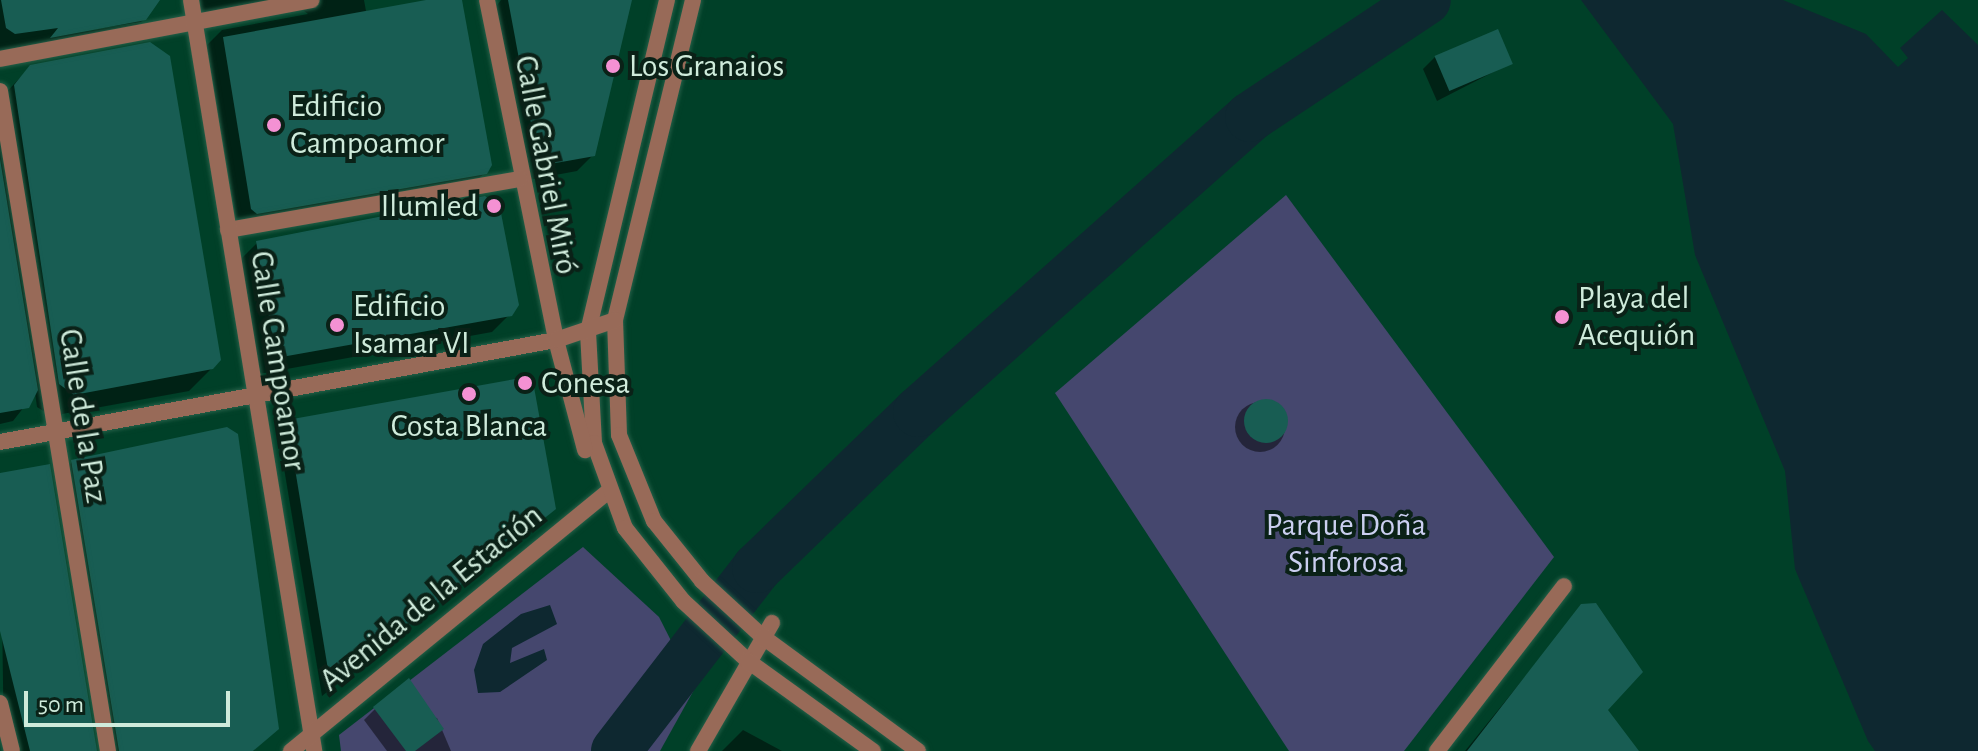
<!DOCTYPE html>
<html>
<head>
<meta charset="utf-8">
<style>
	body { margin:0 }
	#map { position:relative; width:1978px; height:751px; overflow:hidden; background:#004028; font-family:"Alegreya Sans",sans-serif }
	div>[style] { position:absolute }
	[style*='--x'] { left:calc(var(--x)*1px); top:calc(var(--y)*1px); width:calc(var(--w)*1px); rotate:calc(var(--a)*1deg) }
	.green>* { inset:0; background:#45476e }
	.water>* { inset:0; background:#0e2830 }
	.shadow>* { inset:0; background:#0007 }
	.round { border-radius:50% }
	.river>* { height:50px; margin:-25px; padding:0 25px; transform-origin:25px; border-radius:25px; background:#0e2830 }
	.building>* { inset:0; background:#185d53; transform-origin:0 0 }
	.roads { filter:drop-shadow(0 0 2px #255f48) drop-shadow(0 0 2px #255f48) }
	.minor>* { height:16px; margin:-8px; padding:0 8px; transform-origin:8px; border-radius:8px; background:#986a58 }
	.tertiary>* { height:16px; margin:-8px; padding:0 8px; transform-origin:8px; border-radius:8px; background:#986a58 }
	.dots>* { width:22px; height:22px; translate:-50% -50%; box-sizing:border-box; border:4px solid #0a2117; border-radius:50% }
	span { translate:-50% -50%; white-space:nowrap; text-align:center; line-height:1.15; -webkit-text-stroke:8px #0a2117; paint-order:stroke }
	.poi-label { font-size:32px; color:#cfebdb }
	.left { translate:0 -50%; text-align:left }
	.right { translate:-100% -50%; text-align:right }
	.street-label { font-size:32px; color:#cfebdb }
	.park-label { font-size:32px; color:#cbcff0 }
	.scale { position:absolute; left:24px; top:691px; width:206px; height:36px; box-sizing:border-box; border:4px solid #cfebdb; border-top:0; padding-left:10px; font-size:24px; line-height:28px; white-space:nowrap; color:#cfebdb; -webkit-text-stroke:6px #0a2117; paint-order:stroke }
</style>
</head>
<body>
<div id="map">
	<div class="green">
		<div style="clip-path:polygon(1286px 195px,1554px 557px,1404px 751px,1289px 751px,1055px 393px)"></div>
		<div style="clip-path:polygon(583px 547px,659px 617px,695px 688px,660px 751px,341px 751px,339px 735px)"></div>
	</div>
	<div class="water">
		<div style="clip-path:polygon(1581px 0,1783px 0,1866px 34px,1898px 67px,1908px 58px,1900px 48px,1942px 10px,1978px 45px,1978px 751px,1875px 751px,1868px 741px,1795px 569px,1785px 471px,1695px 255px,1673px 124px)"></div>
		<div style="clip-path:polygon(550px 605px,557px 624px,512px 648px,510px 663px,544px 649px,547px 660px,500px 692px,478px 693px,474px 670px,483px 644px,521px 614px)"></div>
	</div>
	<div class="shadow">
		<div style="clip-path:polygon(0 0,158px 0,141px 22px,40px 38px,140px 23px,125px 38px,0 52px)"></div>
		<div style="clip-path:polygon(200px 0,364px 0,366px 11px,460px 0,485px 172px,470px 188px,237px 224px,207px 45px,222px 30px,308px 14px,294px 3px,203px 20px)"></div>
		<div style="clip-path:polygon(501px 0,630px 0,593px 155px,577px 171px,523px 181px,492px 12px)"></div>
		<div style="clip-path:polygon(1435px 57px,1511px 63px,1437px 101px,1423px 69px)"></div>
		<div style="clip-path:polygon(31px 66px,212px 368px,189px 391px,51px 416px,37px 407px,35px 393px,13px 421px,0 424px,0 99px)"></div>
		<div style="clip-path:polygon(485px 198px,510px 314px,492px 332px,259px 374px,240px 260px,257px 243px)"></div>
		<div class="round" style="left:1235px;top:402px;width:50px;height:50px"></div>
		<div style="clip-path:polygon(288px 422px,554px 509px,322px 696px,278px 432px)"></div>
		<div style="clip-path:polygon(72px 462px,277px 729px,253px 751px,102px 751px,57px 477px)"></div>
		<div style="clip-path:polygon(0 475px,95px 751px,4px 751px)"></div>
		<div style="clip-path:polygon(1582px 606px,1605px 710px,1637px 751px,1465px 751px)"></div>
		<div style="clip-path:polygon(375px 709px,437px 718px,451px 751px,387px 751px,364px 720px)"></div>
		<div style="clip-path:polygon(743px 730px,782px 751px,722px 751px)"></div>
	</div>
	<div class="river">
		<div style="--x:616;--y:751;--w:231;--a:-52.4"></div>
		<div style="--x:757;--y:568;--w:224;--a:-44.1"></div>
		<div style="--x:918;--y:412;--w:444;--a:-41.6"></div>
		<div style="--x:1250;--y:117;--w:211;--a:-33.6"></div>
	</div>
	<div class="building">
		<div style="clip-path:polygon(1px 0,160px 0,146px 20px,50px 38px,58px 28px,15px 34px,6px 28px)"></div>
		<div style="clip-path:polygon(426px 0,462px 0,492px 165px,487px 174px,257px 214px,251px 209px,223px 37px)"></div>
		<div style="clip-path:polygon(508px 0,632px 0,595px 156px,539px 166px)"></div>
		<div style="left:1498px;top:29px;width:38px;height:69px;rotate:67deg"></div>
		<div style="clip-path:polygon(150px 42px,170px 56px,221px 360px,213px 369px,74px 395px,59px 384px,14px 85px,30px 65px)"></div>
		<div style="clip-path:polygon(0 159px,38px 390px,29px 408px,0 413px)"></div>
		<div style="clip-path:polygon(485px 196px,500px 208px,519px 305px,512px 316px,276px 358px,256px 241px)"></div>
		<div style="clip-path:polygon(532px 376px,556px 509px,331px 688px,287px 420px)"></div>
		<div class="round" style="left:1244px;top:399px;width:44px;height:44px"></div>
		<div style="clip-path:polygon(227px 427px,238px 434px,279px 729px,253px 751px,119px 751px,71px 460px)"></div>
		<div style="clip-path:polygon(50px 464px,97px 751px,30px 751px,0 631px,0 473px)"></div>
		<div style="clip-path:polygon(1596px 603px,1643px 672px,1608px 710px,1639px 751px,1467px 751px,1581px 604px)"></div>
		<div style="clip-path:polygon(409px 678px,444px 729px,415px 751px,406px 751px,373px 707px)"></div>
	</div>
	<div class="roads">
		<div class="minor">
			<div style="--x:487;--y:0;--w:347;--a:78.5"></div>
			<div style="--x:0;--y:59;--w:317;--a:-10.7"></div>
			<div style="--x:0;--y:91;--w:669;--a:80.71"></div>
			<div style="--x:228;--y:230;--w:296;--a:-9.9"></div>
			<div style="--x:256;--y:395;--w:361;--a:80.7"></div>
			<div style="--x:0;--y:703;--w:49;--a:76"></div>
			<div style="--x:291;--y:751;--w:409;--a:-39.3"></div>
			<div style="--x:698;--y:751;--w:148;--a:-60"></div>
			<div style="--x:1437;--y:751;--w:208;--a:-52.4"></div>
		</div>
		<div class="tertiary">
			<div style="--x:191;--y:0;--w:400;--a:80.7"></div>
			<div style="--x:667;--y:0;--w:341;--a:103.4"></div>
			<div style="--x:588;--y:332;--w:111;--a:86.9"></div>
			<div style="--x:594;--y:443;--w:90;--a:70"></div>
			<div style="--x:625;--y:528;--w:93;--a:51.5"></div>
			<div style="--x:683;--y:601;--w:88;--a:42.7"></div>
			<div style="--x:748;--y:661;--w:154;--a:35.8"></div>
			<div style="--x:693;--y:0;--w:329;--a:103.7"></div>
			<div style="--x:615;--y:320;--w:115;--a:88"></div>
			<div style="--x:619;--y:435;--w:93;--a:67.9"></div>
			<div style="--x:654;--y:521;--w:77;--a:51.3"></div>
			<div style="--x:702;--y:581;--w:83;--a:42.6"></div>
			<div style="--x:763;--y:637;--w:192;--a:36.3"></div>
			<div style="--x:556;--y:340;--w:114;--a:75.2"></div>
			<div style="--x:0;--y:442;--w:565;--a:-10.4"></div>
			<div style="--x:556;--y:340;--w:62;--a:-18.7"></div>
		</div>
	</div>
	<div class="dots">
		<div style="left:613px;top:66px;background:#f491d3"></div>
		<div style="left:274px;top:125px;background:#f491d3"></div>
		<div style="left:494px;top:206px;background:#f491d3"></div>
		<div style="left:1562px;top:317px;background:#f491d3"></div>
		<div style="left:337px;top:325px;background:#f491d3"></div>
		<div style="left:525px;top:383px;background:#f491d3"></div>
		<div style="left:469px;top:394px;background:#f491d3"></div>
	</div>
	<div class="poi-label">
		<span class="left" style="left:629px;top:66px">Los Granaios</span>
		<span class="left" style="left:290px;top:125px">Edificio<br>Campoamor</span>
		<span class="right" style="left:478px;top:206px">Ilumled</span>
		<span class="left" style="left:1578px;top:317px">Playa del<br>Acequión</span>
		<span class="left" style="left:353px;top:325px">Edificio<br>Isamar VI</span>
		<span class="left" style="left:541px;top:383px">Conesa</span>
		<span style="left:469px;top:426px">Costa Blanca</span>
	</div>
	<div class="street-label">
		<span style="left:546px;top:165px;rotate:79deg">Calle Gabriel Miró</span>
		<span style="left:278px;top:361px;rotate:81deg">Calle Campoamor</span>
		<span style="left:83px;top:416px;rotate:81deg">Calle de la Paz</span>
		<span style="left:431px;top:598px;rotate:-39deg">Avenida de la Estación</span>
	</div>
	<div class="park-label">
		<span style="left:1346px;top:544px">Parque Doña<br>Sinforosa</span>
	</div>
	<div class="scale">50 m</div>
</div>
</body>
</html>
